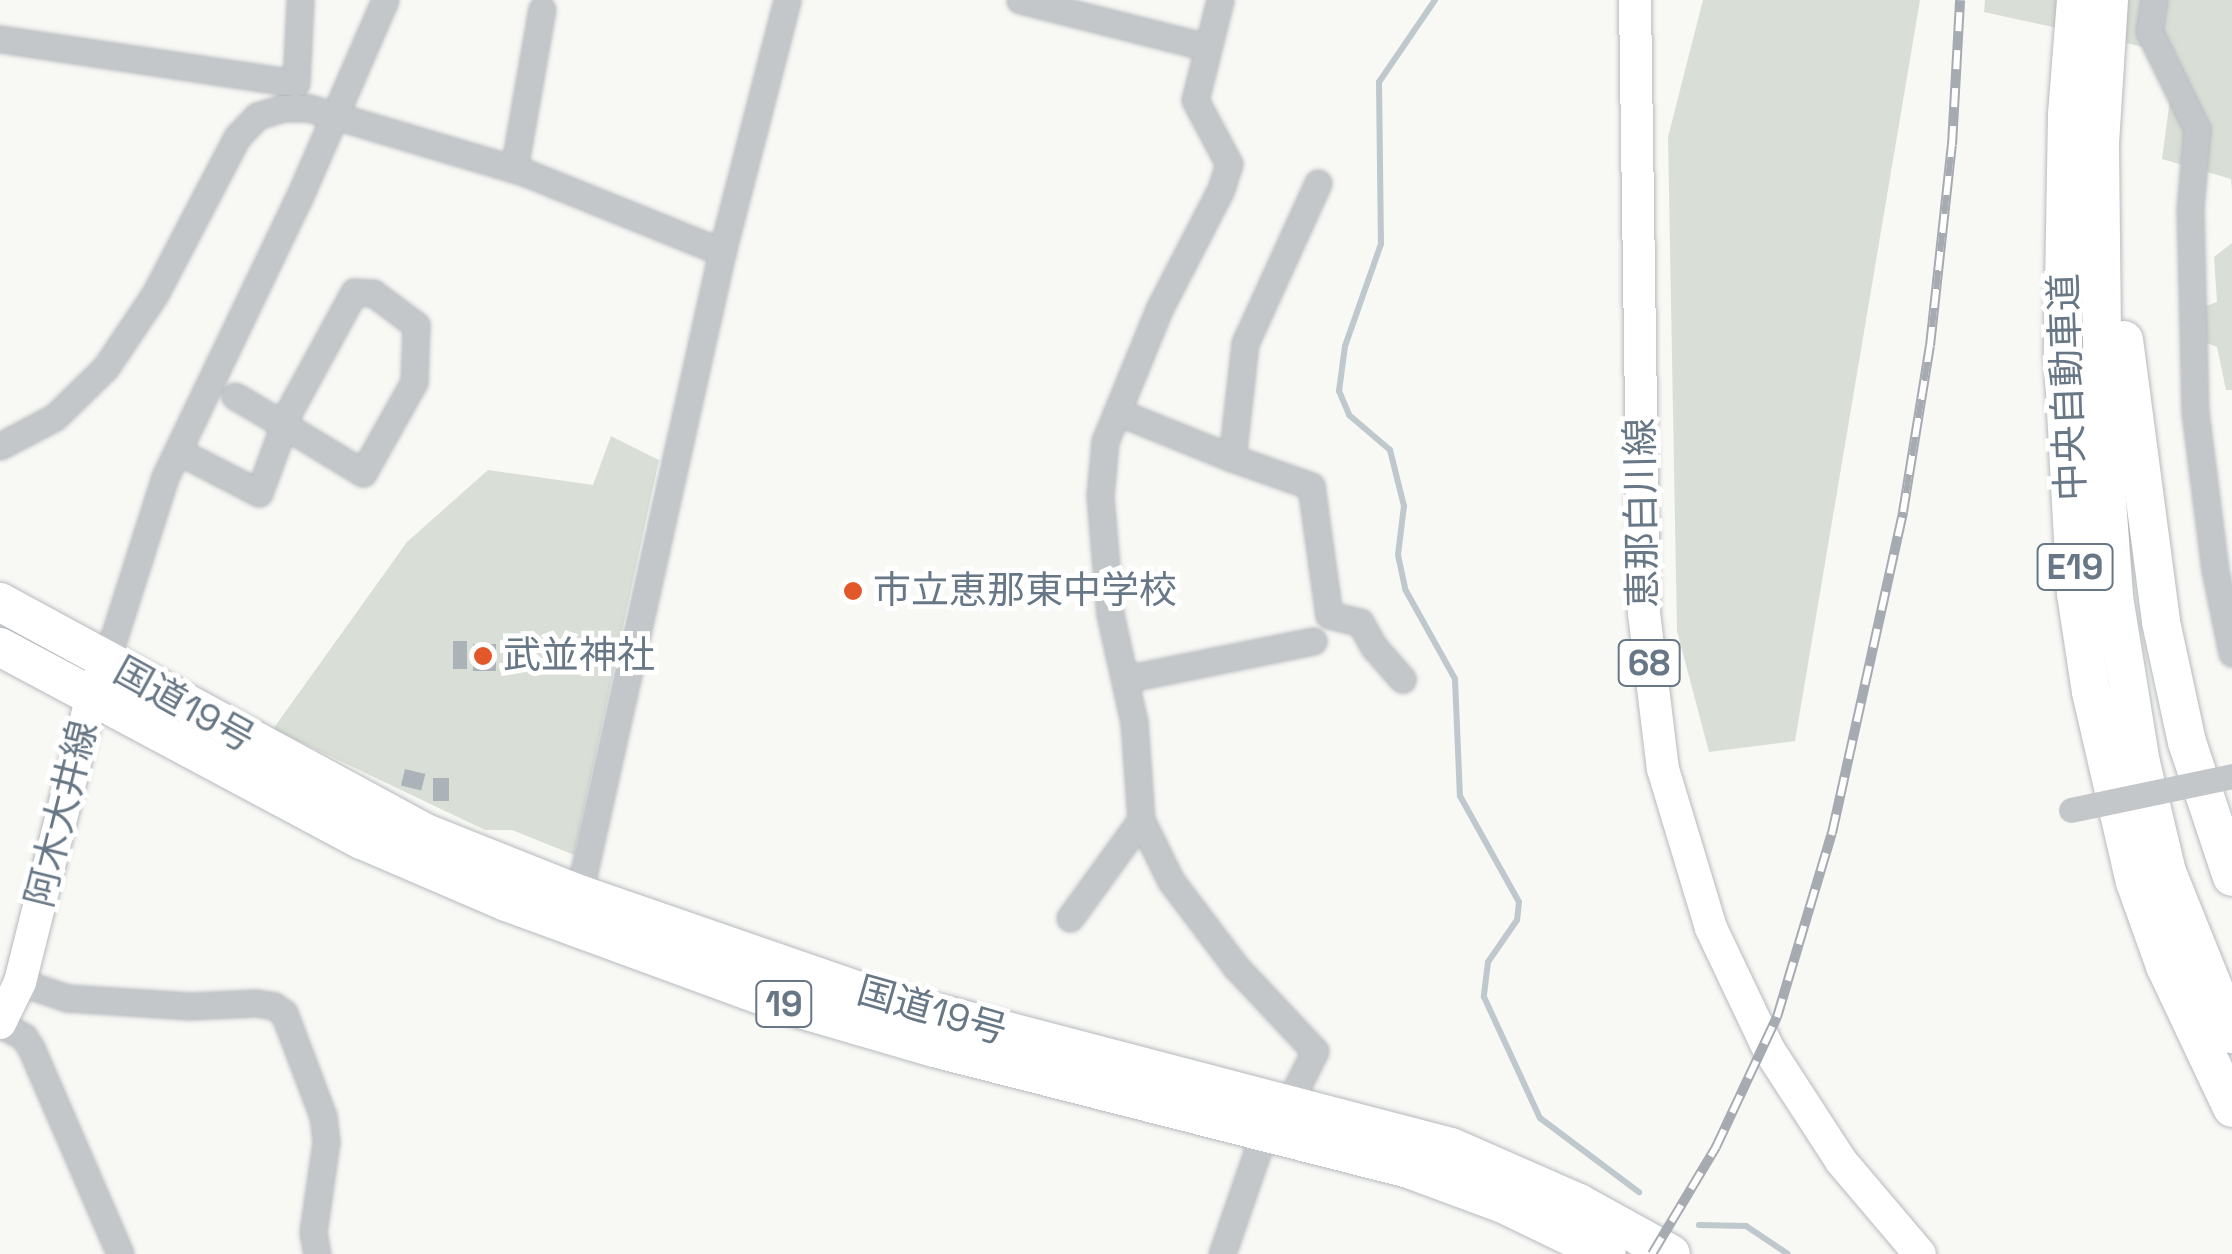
<!DOCTYPE html>
<html>
<head>
<meta charset="utf-8">
<style>
	body { margin:0 }
	#map { position:relative; width:2232px; height:1254px; overflow:hidden; background:#f8f8f5; font-family:"Space Grotesk","Noto Sans JP",sans-serif }
	div>[style] { position:absolute }
	[style*='--x'] { left:calc(var(--x)*1px); top:calc(var(--y)*1px); width:calc(var(--w)*1px); rotate:calc(var(--a)*1deg) }
	.green>* { inset:0; background:#d9dfd6 }
	.stream>* { height:6px; margin:-3px; padding:0 3px; transform-origin:3px; border-radius:3px; background:#bec8cd }
	.building>* { inset:0; background:#abb3b9; transform-origin:0 0 }
	.roads { filter:drop-shadow(0 0 2px #b6babe) drop-shadow(0 0 2px #b6babe) }
	.minor>* { height:25px; margin:-12.5px; padding:0 12.5px; transform-origin:12.5px; border-radius:12.5px; background:#c3c7ca }
	.major>* { height:32px; margin:-16px; padding:0 16px; transform-origin:16px; border-radius:16px; background:#fff }
	.highway>* { height:38px; margin:-19px; padding:0 19px; transform-origin:19px; border-radius:19px; background:#fff }
	.rail>* { height:10px; margin-top:-5px; transform-origin:0; background:repeating-linear-gradient(90deg,#fff 0 19px,#a6abb1 0 38px); box-sizing:border-box; border-block:2px solid #a6abb1 }
	.minor-bridge>* { height:25px; margin:-12.5px; padding:0 12.5px; transform-origin:12.5px; border-radius:12.5px; background:#c3c7ca }
	.dots>* { width:28px; height:28px; translate:-50% -50%; box-sizing:border-box; border:5px solid #fff; border-radius:50% }
	span { translate:-50% -50%; white-space:nowrap; text-align:center; line-height:1.15; -webkit-text-stroke:10px #fff; paint-order:stroke }
	.shield-label span { padding:2px 8px; background:#fff; border:2px solid; border-radius:8px; -webkit-text-stroke-width:0 }
	.shield-label { font-size:35px; color:#677786; font-weight:700 }
	.street-label { font-size:38px; color:#677786 }
	.poi-label { font-size:38px; color:#677786 }
	.left { translate:0 -50%; text-align:left }
</style>
</head>
<body>
<div id="map">
	<div class="green">
		<div style="clip-path:polygon(1703px 0,1920px 0,1795px 741px,1709px 752px,1677px 631px,1668px 137px)"></div>
		<div style="clip-path:polygon(1985px 0,2232px 0,2232px 192px,2231px 179px,2162px 159px,2176px 54px,1984px 12px)"></div>
		<div style="clip-path:polygon(2232px 243px,2232px 390px,2226px 390px,2217px 347px,2199px 340px,2201px 308px,2217px 302px,2214px 257px)"></div>
		<div style="clip-path:polygon(611px 436px,659px 460px,574px 855px,512px 830px,485px 830px,273px 729px,407px 542px,488px 470px,593px 485px)"></div>
	</div>
	<div class="stream">
		<div style="--x:1435;--y:0;--w:99;--a:124.3"></div>
		<div style="--x:1379;--y:82;--w:162;--a:89.3"></div>
		<div style="--x:1381;--y:244;--w:108;--a:109.4"></div>
		<div style="--x:1345;--y:346;--w:45;--a:97.6"></div>
		<div style="--x:1339;--y:391;--w:26;--a:67"></div>
		<div style="--x:1349;--y:415;--w:54;--a:40.5"></div>
		<div style="--x:1390;--y:450;--w:58;--a:76"></div>
		<div style="--x:1404;--y:506;--w:49;--a:97"></div>
		<div style="--x:1398;--y:555;--w:35;--a:78"></div>
		<div style="--x:1405;--y:589;--w:103;--a:60.9"></div>
		<div style="--x:1455;--y:679;--w:117;--a:87.6"></div>
		<div style="--x:1460;--y:796;--w:121;--a:60.9"></div>
		<div style="--x:1519;--y:902;--w:18;--a:96"></div>
		<div style="--x:1517;--y:920;--w:51;--a:124.6"></div>
		<div style="--x:1488;--y:962;--w:35;--a:97"></div>
		<div style="--x:1484;--y:997;--w:133;--a:65.2"></div>
		<div style="--x:1540;--y:1118;--w:124;--a:36.8"></div>
		<div style="--x:1699;--y:1225;--w:47;--a:1.2"></div>
		<div style="--x:1746;--y:1226;--w:50;--a:33.7"></div>
	</div>
	<div class="building">
		<div style="left:453px;top:641px;width:14px;height:28px"></div>
		<div style="left:473px;top:644px;width:23px;height:27px"></div>
		<div style="left:405px;top:769px;width:21px;height:17px;rotate:14deg"></div>
		<div style="left:433px;top:778px;width:16px;height:23px"></div>
	</div>
	<div class="roads">
		<div class="minor">
			<div style="--x:1020;--y:0;--w:193;--a:14.1"></div>
			<div style="--x:1220;--y:0;--w:103;--a:104"></div>
			<div style="--x:1195;--y:100;--w:72;--a:62"></div>
			<div style="--x:1229;--y:164;--w:28;--a:108"></div>
			<div style="--x:1220;--y:191;--w:131;--a:117.3"></div>
			<div style="--x:1160;--y:307;--w:145;--a:112.3"></div>
			<div style="--x:1105;--y:441;--w:55;--a:95.2"></div>
			<div style="--x:1100;--y:496;--w:118;--a:85.2"></div>
			<div style="--x:1110;--y:614;--w:111;--a:77.5"></div>
			<div style="--x:1134;--y:722;--w:98;--a:85.9"></div>
			<div style="--x:1141;--y:820;--w:68;--a:63.8"></div>
			<div style="--x:1171;--y:881;--w:108;--a:52.9"></div>
			<div style="--x:1236;--y:967;--w:115;--a:46.8"></div>
			<div style="--x:1315;--y:1051;--w:58;--a:116.6"></div>
			<div style="--x:2154;--y:0;--w:31;--a:99"></div>
			<div style="--x:2149;--y:31;--w:109;--a:63.9"></div>
			<div style="--x:2197;--y:129;--w:80;--a:95"></div>
			<div style="--x:2190;--y:209;--w:203;--a:88.6"></div>
			<div style="--x:2195;--y:412;--w:159;--a:82.8"></div>
			<div style="--x:2215;--y:570;--w:85;--a:78.4"></div>
			<div style="--x:0;--y:39;--w:299;--a:8.5"></div>
			<div style="--x:296;--y:83;--w:83;--a:-87.2"></div>
			<div style="--x:514;--y:169;--w:162;--a:-80.1"></div>
			<div style="--x:1318;--y:183;--w:176;--a:114.5"></div>
			<div style="--x:1245;--y:343;--w:116;--a:96.4"></div>
			<div style="--x:1232;--y:458;--w:84;--a:19.5"></div>
			<div style="--x:1311;--y:486;--w:130;--a:82.1"></div>
			<div style="--x:1329;--y:615;--w:32;--a:13"></div>
			<div style="--x:1360;--y:622;--w:29;--a:61"></div>
			<div style="--x:1374;--y:647;--w:43;--a:48.8"></div>
			<div style="--x:1118;--y:412;--w:123;--a:22"></div>
			<div style="--x:0;--y:446;--w:62;--a:-27.8"></div>
			<div style="--x:55;--y:417;--w:71;--a:-44.4"></div>
			<div style="--x:106;--y:367;--w:88;--a:-56.1"></div>
			<div style="--x:155;--y:294;--w:177;--a:-62.4"></div>
			<div style="--x:237;--y:137;--w:29;--a:-46"></div>
			<div style="--x:257;--y:116;--w:27;--a:-17"></div>
			<div style="--x:283;--y:108;--w:26;--a:0"></div>
			<div style="--x:309;--y:108;--w:224;--a:16.6"></div>
			<div style="--x:524;--y:172;--w:214;--a:22"></div>
			<div style="--x:178;--y:451;--w:91;--a:27.4"></div>
			<div style="--x:259;--y:493;--w:72;--a:-69.8"></div>
			<div style="--x:284;--y:425;--w:10;--a:-73"></div>
			<div style="--x:287;--y:415;--w:140;--a:-61.4"></div>
			<div style="--x:354;--y:292;--w:19;--a:3"></div>
			<div style="--x:373;--y:293;--w:54;--a:36.7"></div>
			<div style="--x:416;--y:325;--w:57;--a:92"></div>
			<div style="--x:414;--y:382;--w:104;--a:119.3"></div>
			<div style="--x:363;--y:473;--w:92;--a:-148.7"></div>
			<div style="--x:284;--y:425;--w:57;--a:-149.4"></div>
			<div style="--x:106;--y:662;--w:194;--a:-72.3"></div>
			<div style="--x:165;--y:477;--w:307;--a:-64.4"></div>
			<div style="--x:298;--y:200;--w:218;--a:-66.5"></div>
			<div style="--x:1125;--y:679;--w:192;--a:-11.4"></div>
			<div style="--x:579;--y:894;--w:658;--a:-77.44"></div>
			<div style="--x:722;--y:252;--w:260;--a:-75.5"></div>
			<div style="--x:1070;--y:918;--w:121;--a:-54.1"></div>
			<div style="--x:20;--y:982;--w:50;--a:18.8"></div>
			<div style="--x:67;--y:998;--w:123;--a:3.7"></div>
			<div style="--x:190;--y:1006;--w:66;--a:-2.6"></div>
			<div style="--x:256;--y:1003;--w:18;--a:9"></div>
			<div style="--x:274;--y:1006;--w:12;--a:35"></div>
			<div style="--x:284;--y:1013;--w:110;--a:69.3"></div>
			<div style="--x:323;--y:1116;--w:26;--a:83"></div>
			<div style="--x:326;--y:1142;--w:91;--a:98.2"></div>
			<div style="--x:313;--y:1232;--w:22;--a:80"></div>
			<div style="--x:0;--y:1024;--w:27;--a:28"></div>
			<div style="--x:24;--y:1037;--w:13;--a:58"></div>
			<div style="--x:31;--y:1048;--w:224;--a:66.6"></div>
			<div style="--x:1222;--y:1254;--w:131;--a:-70.9"></div>
		</div>
		<div class="major">
			<div style="--x:1635;--y:0;--w:613;--a:89.16"></div>
			<div style="--x:1644;--y:613;--w:157;--a:83.1"></div>
			<div style="--x:1663;--y:769;--w:166;--a:73.2"></div>
			<div style="--x:1711;--y:928;--w:135;--a:64.6"></div>
			<div style="--x:1769;--y:1050;--w:132;--a:57"></div>
			<div style="--x:1841;--y:1161;--w:122;--a:49.7"></div>
			<div style="--x:0;--y:1023;--w:46;--a:-64"></div>
			<div style="--x:20;--y:982;--w:296;--a:-75.9"></div>
			<div style="--x:92;--y:695;--w:36;--a:-67"></div>
		</div>
		<div class="highway">
			<div style="--x:2076;--y:0;--w:115;--a:94.5"></div>
			<div style="--x:2067;--y:115;--w:240;--a:91"></div>
			<div style="--x:2063;--y:355;--w:239;--a:86.9"></div>
			<div style="--x:2076;--y:594;--w:99;--a:81.3"></div>
			<div style="--x:2091;--y:692;--w:195;--a:77"></div>
			<div style="--x:2135;--y:882;--w:89;--a:70.3"></div>
			<div style="--x:2165;--y:966;--w:157;--a:64.7"></div>
			<div style="--x:2109;--y:0;--w:144;--a:93.6"></div>
			<div style="--x:2100;--y:144;--w:302;--a:89.4"></div>
			<div style="--x:2103;--y:446;--w:151;--a:85.8"></div>
			<div style="--x:2114;--y:597;--w:168;--a:80.8"></div>
			<div style="--x:2141;--y:763;--w:112;--a:76.6"></div>
			<div style="--x:2167;--y:872;--w:175;--a:68.1"></div>
			<div style="--x:2124;--y:340;--w:284;--a:82.5"></div>
			<div style="--x:2161;--y:622;--w:123;--a:77.8"></div>
			<div style="--x:2187;--y:742;--w:142;--a:71.6"></div>
			<div style="--x:0;--y:602;--w:481;--a:28.5"></div>
			<div style="--x:423;--y:832;--w:168;--a:21.7"></div>
			<div style="--x:579;--y:894;--w:311;--a:19.1"></div>
			<div style="--x:873;--y:996;--w:597;--a:14.64"></div>
			<div style="--x:1451;--y:1147;--w:140;--a:23.6"></div>
			<div style="--x:1579;--y:1203;--w:105;--a:29"></div>
			<div style="--x:0;--y:647;--w:410;--a:28.1"></div>
			<div style="--x:362;--y:840;--w:157;--a:23.3"></div>
			<div style="--x:506;--y:902;--w:302;--a:20.1"></div>
			<div style="--x:790;--y:1006;--w:150;--a:16.3"></div>
			<div style="--x:934;--y:1048;--w:492;--a:14.3"></div>
			<div style="--x:1411;--y:1170;--w:98;--a:20.3"></div>
			<div style="--x:1503;--y:1204;--w:115;--a:25.7"></div>
		</div>
	</div>
	<div class="rail">
		<div style="--x:1652;--y:1254;--w:125;--a:-59.1"></div>
		<div style="--x:1716;--y:1147;--w:144;--a:-64.9"></div>
		<div style="--x:1777;--y:1017;--w:192;--a:-73.4"></div>
		<div style="--x:1832;--y:833;--w:329;--a:-77.5"></div>
		<div style="--x:1903;--y:512;--w:168;--a:-80.8"></div>
		<div style="--x:1930;--y:346;--w:202;--a:-83.8"></div>
		<div style="--x:1952;--y:145;--w:145;--a:-86.8"></div>
	</div>
	<div class="minor-bridge">
		<div style="--x:2071;--y:810;--w:165;--a:-11.9"></div>
	</div>
	<div class="dots">
		<div style="left:853px;top:591px;background:#e2582a"></div>
		<div style="left:483px;top:656px;background:#e2582a"></div>
	</div>
	<div class="shield-label">
		<span style="left:2075px;top:567px">E19</span>
		<span style="left:1649px;top:663px">68</span>
		<span style="left:784px;top:1004px">19</span>
	</div>
	<div class="street-label">
		<span style="left:2068px;top:387px;rotate:-92deg">中央自動車道</span>
		<span style="left:1642px;top:513px;rotate:-91deg">恵那白川線</span>
		<span style="left:184px;top:705px;rotate:29deg">国道19号</span>
		<span style="left:62px;top:814px;rotate:-76deg">阿木大井線</span>
		<span style="left:932px;top:1011px;rotate:16deg">国道19号</span>
	</div>
	<div class="poi-label">
		<span class="left" style="left:873px;top:591px">市立恵那東中学校</span>
		<span class="left" style="left:503px;top:656px">武並神社</span>
	</div>
</div>
</body>
</html>
